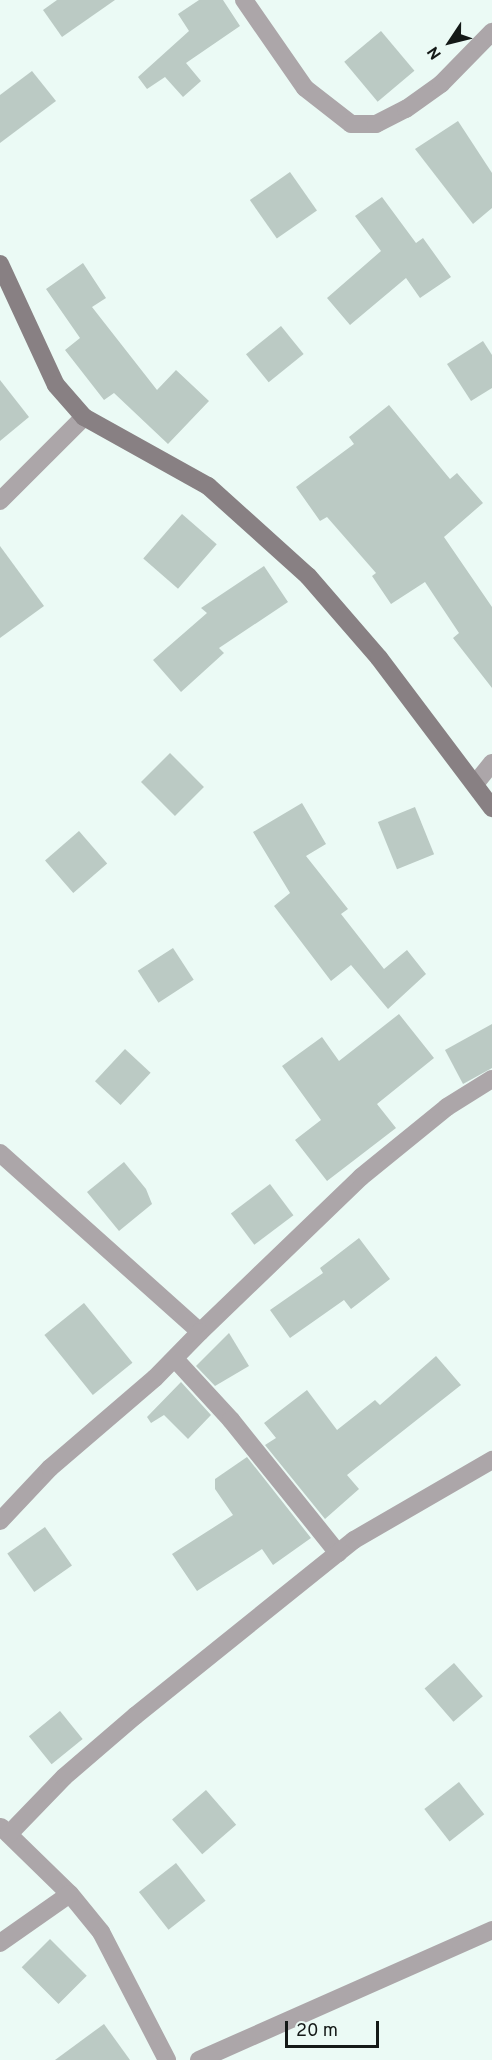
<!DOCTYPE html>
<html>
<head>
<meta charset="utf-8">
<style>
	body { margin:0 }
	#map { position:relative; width:492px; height:2060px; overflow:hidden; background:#ebfaf5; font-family:Overpass,sans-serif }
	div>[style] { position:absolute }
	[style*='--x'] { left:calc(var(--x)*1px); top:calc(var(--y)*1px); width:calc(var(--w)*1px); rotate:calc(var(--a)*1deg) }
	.building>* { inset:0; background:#bbcac4; transform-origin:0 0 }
	.minor>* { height:18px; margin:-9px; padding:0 9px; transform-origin:9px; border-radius:9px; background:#aca6a9 }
	.secondary>* { height:18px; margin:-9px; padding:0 9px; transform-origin:9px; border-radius:9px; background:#888083 }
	span { translate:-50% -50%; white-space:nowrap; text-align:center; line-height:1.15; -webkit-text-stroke:5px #ebfaf5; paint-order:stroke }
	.north { position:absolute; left:420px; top:12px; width:60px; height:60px; -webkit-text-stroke:4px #ebfaf5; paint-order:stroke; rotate:235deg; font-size:16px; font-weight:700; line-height:24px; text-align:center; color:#141917 }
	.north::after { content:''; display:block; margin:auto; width:21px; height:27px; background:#141917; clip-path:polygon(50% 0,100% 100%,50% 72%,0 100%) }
	.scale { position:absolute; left:285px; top:2021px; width:94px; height:27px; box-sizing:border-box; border:3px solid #141917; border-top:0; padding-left:8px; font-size:18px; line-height:21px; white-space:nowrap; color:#141917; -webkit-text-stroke:4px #ebfaf5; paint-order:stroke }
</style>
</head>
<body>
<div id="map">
	<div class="building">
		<div style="clip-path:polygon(57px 0,115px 0,62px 37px,43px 10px)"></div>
		<div style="clip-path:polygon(199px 0,223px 0,240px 26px,186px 63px,201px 81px,183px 97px,165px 77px,147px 89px,138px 77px,189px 31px,178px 14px)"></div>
		<div style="left:381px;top:31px;width:52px;height:48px;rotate:50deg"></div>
		<div style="clip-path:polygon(32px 71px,56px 101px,0 143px,0 95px)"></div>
		<div style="clip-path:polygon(458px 121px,492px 173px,492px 208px,473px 224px,415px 149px)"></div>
		<div style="left:290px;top:172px;width:47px;height:49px;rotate:55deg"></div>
		<div style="clip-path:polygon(382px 197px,416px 243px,423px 238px,451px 277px,420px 298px,406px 278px,350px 325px,327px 298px,381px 251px,355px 216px)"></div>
		<div style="clip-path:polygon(83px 263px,106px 298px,92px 307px,157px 390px,176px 370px,209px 401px,168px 444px,114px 393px,104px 400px,65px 350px,80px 338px,46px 289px)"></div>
		<div style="left:281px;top:326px;width:36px;height:45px;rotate:51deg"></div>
		<div style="clip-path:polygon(483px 341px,492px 355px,492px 388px,471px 401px,447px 364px)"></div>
		<div style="clip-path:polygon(0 380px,29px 417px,0 441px)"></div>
		<div style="clip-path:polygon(389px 405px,450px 479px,457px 473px,483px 503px,444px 537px,492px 607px,492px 688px,453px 638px,459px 633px,425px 582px,391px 604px,372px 576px,376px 573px,327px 517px,320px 521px,296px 487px,354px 444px,349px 437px)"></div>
		<div style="left:182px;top:514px;width:46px;height:59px;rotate:41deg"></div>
		<div style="clip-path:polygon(0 546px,44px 606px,0 638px)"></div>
		<div style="clip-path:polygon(264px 566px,288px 602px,219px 648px,224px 653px,181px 692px,153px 660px,207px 613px,201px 608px)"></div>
		<div style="left:170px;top:753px;width:48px;height:41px;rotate:45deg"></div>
		<div style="clip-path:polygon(302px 803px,326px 844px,306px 856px,348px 909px,341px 914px,384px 969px,407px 950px,426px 974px,388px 1009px,351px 965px,331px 981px,274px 906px,290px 893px,253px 832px)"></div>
		<div style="left:415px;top:807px;width:51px;height:40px;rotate:68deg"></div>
		<div style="left:79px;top:831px;width:43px;height:45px;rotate:49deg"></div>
		<div style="left:173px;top:948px;width:38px;height:42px;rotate:57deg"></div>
		<div style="clip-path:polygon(399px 1014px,434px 1058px,377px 1104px,396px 1128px,327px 1181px,295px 1140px,321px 1120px,282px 1066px,322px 1037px,339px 1061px)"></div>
		<div style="clip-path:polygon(492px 1024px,492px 1068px,463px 1084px,445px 1050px)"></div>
		<div style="left:125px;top:1049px;width:35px;height:44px;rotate:43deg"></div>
		<div style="clip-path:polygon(124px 1162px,146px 1189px,152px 1204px,119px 1231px,87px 1192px)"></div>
		<div style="left:270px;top:1184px;width:39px;height:49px;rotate:53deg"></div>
		<div style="clip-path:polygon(359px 1238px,390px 1279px,351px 1309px,344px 1300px,290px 1338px,270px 1310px,323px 1273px,320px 1268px)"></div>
		<div style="left:84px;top:1303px;width:77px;height:51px;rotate:51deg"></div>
		<div style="clip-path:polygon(229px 1333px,249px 1366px,215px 1386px,196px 1366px)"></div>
		<div style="clip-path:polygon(436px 1356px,461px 1385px,347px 1475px,359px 1489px,325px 1519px,265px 1445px,276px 1438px,264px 1423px,307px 1390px,337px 1430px,375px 1400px,380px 1405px)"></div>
		<div style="clip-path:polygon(181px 1382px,211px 1415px,188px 1439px,164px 1415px,151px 1423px,147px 1417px)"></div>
		<div style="clip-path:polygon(247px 1457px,311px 1538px,273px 1565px,262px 1549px,197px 1591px,172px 1554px,233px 1515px,215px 1489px,215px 1479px)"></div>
		<div style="left:45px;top:1527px;width:47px;height:46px;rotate:55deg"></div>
		<div style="left:454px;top:1663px;width:44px;height:39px;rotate:49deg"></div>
		<div style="left:60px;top:1711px;width:36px;height:40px;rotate:51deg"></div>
		<div style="left:459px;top:1782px;width:41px;height:44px;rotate:52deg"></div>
		<div style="left:206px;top:1790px;width:46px;height:45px;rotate:49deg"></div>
		<div style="left:176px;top:1863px;width:48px;height:47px;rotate:52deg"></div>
		<div style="left:50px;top:1939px;width:52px;height:40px;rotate:45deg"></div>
		<div style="clip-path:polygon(104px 2024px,130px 2060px,55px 2060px,89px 2035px)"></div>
	</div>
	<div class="minor">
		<div style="--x:244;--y:0;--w:107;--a:55.3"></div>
		<div style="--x:305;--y:88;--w:58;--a:38"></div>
		<div style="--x:351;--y:124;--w:25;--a:0"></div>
		<div style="--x:376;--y:124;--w:34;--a:-27"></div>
		<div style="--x:406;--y:109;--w:43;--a:-35.5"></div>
		<div style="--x:441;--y:84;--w:73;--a:-45.6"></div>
		<div style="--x:0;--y:501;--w:119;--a:-45"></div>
		<div style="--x:475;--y:784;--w:27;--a:-51"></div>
		<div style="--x:0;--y:1153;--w:268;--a:41.8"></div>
		<div style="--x:200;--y:1332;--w:223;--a:-43.9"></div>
		<div style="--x:361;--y:1177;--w:111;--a:-39.1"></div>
		<div style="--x:447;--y:1107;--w:53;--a:-31.9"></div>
		<div style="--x:175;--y:1359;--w:83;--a:47.4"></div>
		<div style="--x:231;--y:1420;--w:171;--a:51.2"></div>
		<div style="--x:0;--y:1521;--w:73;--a:-46.7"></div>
		<div style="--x:50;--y:1468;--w:138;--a:-40.6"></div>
		<div style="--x:155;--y:1378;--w:64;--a:-45.6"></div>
		<div style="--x:1;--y:1827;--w:96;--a:44.2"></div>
		<div style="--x:70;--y:1894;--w:49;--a:50.8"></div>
		<div style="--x:101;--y:1932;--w:144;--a:62.7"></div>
		<div style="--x:9;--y:1834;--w:79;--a:-46"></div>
		<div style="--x:64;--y:1777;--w:94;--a:-40.7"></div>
		<div style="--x:135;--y:1716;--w:281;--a:-38.8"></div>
		<div style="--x:354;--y:1540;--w:160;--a:-30.1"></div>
		<div style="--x:0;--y:1943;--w:85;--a:-35"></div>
		<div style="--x:199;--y:2060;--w:321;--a:-23.9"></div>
	</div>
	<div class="secondary">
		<div style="--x:0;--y:264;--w:133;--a:65.2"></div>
		<div style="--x:56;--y:385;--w:43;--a:48.8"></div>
		<div style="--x:84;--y:417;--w:142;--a:29.1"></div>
		<div style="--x:208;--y:486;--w:135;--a:42"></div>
		<div style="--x:308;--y:576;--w:108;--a:49.1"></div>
		<div style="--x:379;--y:658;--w:188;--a:53"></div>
	</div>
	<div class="north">N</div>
	<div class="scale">20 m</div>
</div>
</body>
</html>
